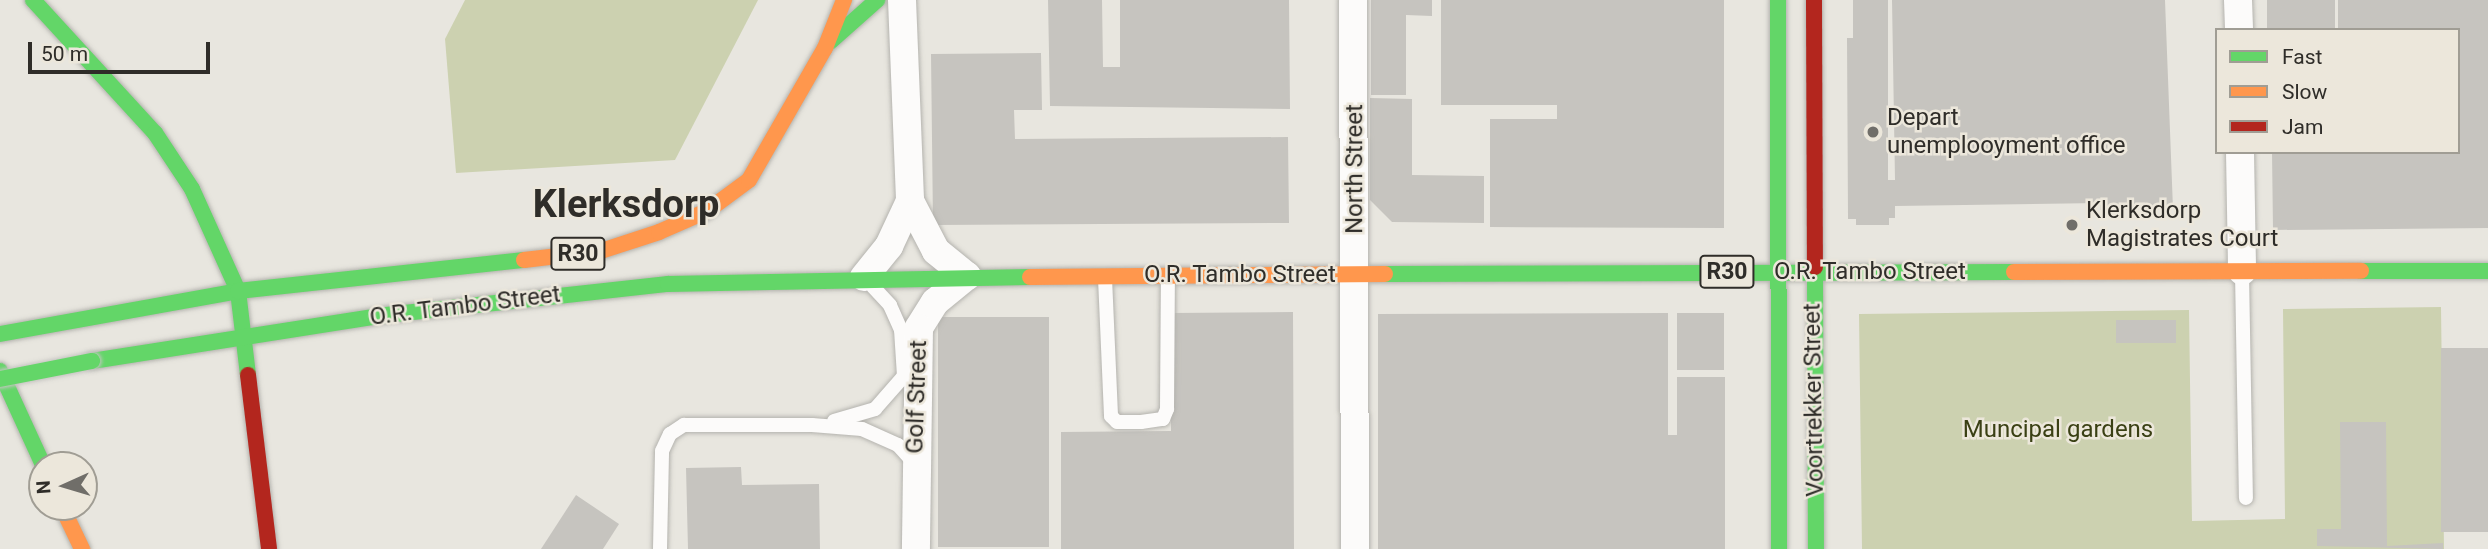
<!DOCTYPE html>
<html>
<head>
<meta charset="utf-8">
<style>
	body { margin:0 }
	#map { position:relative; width:2488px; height:549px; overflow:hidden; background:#e8e6df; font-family:Roboto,sans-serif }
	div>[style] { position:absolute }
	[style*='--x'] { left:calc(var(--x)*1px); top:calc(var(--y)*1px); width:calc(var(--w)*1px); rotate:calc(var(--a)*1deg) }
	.green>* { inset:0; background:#ccd1b0 }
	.building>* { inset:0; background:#c6c4bf; transform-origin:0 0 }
	.roads { filter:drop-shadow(0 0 2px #b4b3ae) drop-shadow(0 0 2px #b4b3ae) }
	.lane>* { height:14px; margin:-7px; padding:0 7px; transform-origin:7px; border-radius:7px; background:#fcfbfa }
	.street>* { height:28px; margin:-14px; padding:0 14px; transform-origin:14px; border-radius:14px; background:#fcfbfa }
	.fast>* { height:16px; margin:-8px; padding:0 8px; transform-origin:8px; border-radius:8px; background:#63d668 }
	.slow>* { height:16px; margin:-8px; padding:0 8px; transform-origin:8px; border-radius:8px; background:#ff974d }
	.jam>* { height:16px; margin:-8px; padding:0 8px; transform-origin:8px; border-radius:8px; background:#b3261e }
	.bridges { filter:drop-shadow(0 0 2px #c5c4c1) drop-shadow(0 0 2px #c5c4c1) }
	.fast-bridge>* { height:16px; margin:-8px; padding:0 8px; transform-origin:8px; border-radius:8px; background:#63d668 }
	.dots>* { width:19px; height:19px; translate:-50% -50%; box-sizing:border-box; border:4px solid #ece7db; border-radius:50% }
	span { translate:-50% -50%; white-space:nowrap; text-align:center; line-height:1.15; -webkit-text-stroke:5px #ece7db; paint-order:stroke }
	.shield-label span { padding:2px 5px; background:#ece7db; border:2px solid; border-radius:5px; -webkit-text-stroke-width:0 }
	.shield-label { font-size:23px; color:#2f2d29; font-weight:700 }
	.poi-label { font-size:24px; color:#2f2d29 }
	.left { translate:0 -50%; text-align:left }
	.street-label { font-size:24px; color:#2f2d29 }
	.park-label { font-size:24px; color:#3a4014 }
	.town-label { font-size:38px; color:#2f2d29; font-weight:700 }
	.legend { position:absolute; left:2215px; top:28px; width:245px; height:126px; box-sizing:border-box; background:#ece7db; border:2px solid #a09d94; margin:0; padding:9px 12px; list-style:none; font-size:21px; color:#2f2d29 }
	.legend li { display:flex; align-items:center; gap:14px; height:35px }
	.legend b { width:35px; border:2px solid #a09d94 }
	.north { position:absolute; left:28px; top:451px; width:70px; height:70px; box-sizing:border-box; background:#ece7db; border:2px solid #a09d94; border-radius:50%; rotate:266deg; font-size:19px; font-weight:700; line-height:28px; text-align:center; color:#2f2d29 }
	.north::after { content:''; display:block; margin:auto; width:24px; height:32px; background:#706e69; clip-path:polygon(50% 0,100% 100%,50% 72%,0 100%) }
	.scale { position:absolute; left:28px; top:42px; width:182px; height:32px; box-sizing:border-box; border:4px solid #2f2d29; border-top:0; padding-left:9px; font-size:21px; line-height:24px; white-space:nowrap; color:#2f2d29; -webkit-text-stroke:5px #ece7db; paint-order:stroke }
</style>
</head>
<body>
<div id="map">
	<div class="green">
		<div style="clip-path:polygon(465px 0,758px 0,675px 160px,456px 173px,445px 39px)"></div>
		<div style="clip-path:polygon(2441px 307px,2444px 549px,1862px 549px,1859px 314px,2189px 310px,2192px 521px,2285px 519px,2283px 309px)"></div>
	</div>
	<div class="building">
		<div style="clip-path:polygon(1048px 0,1102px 0,1103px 67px,1120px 67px,1120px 0,1289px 0,1290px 109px,1050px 106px)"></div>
		<div style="clip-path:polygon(1371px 0,1432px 0,1432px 16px,1406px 15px,1406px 95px,1371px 95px)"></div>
		<div style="clip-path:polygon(1441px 0,1724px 0,1724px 228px,1490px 227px,1490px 119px,1557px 119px,1557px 105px,1441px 105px)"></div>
		<div style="clip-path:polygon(1853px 0,1888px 0,1888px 180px,1895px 180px,1892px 0,2165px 0,2173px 209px,2100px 210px,2100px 203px,1895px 206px,1895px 218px,1889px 218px,1889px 225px,1856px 225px,1856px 219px,1848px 219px,1847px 38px,1853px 38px)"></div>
		<div style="left:2267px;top:0;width:68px;height:30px"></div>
		<div style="clip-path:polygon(2338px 0,2488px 0,2488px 228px,2273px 230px,2272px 152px,2458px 152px,2458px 30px,2338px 30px)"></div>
		<div style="clip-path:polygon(1041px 53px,1042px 110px,1014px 110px,1015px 139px,1288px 137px,1289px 223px,933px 225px,931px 54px)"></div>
		<div style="clip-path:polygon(1370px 98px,1412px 99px,1412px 175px,1484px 176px,1484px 223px,1392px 222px,1370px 200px)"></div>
		<div style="clip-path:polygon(1293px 312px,1294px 549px,1061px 549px,1061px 432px,1171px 431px,1171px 313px)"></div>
		<div style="clip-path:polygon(1668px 313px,1668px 435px,1677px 435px,1677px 377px,1725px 377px,1725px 549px,1378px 549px,1378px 314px)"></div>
		<div style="left:1677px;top:313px;width:47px;height:57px"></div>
		<div style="left:1049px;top:317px;width:230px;height:111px;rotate:90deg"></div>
		<div style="left:2176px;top:320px;width:23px;height:60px;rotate:90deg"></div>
		<div style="left:2488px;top:348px;width:184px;height:47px;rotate:90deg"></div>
		<div style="clip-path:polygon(2340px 422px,2386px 422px,2387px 546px,2443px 543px,2443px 549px,2317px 546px,2317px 529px,2341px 529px)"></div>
		<div style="clip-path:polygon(741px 467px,742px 485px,819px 484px,820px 549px,688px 549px,686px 468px)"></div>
		<div style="clip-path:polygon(576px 495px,619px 524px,603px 549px,541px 549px)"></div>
	</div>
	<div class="roads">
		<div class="lane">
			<div style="--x:2242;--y:273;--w:225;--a:89"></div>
			<div style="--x:1105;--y:278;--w:138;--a:87.5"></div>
			<div style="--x:1111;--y:416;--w:8;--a:45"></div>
			<div style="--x:1117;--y:422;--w:24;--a:0"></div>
			<div style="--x:1141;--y:422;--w:22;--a:-8"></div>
			<div style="--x:1163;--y:419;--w:11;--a:-68"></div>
			<div style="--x:1167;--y:409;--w:133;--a:-89.6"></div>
			<div style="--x:834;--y:421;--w:43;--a:-16.3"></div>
			<div style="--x:875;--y:409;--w:44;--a:-48.7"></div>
			<div style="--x:904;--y:376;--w:46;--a:-93.7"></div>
			<div style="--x:901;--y:330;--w:27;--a:-114"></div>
			<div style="--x:890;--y:305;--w:25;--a:-133"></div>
			<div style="--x:660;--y:549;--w:98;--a:-88.8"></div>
			<div style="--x:662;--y:451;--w:19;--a:-65"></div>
			<div style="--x:670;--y:434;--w:17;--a:-33"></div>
			<div style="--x:684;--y:425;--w:128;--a:0"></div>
			<div style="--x:812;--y:425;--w:50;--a:4.6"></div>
			<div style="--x:862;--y:429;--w:39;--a:24"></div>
			<div style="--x:898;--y:445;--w:24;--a:48"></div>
		</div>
		<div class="street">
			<div style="--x:902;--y:0;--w:201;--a:87.7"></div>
			<div style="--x:910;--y:201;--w:56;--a:62.5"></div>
			<div style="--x:936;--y:251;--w:40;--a:39"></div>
			<div style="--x:967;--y:276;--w:41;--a:140.9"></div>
			<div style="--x:935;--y:302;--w:31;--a:122"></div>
			<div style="--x:919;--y:328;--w:221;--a:90.8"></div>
			<div style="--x:1353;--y:0;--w:549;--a:89.79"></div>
			<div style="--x:2238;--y:0;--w:30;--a:88"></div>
			<div style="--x:2240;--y:152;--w:119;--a:89"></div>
			<div style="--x:864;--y:277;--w:40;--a:-51"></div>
			<div style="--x:889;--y:246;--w:50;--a:-65"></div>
		</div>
		<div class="fast">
			<div style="--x:33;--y:0;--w:180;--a:47.5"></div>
			<div style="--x:155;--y:133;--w:67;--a:56.5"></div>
			<div style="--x:192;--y:189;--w:112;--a:65.7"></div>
			<div style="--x:238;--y:291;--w:85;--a:83.2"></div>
			<div style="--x:1778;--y:0;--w:549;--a:89.9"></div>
			<div style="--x:831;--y:41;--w:62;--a:-41.7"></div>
			<div style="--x:1815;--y:267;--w:282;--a:89.8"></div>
			<div style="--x:2361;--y:271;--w:127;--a:0"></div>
			<div style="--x:1385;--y:274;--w:629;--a:-0.18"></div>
			<div style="--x:0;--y:334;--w:242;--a:-10.2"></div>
			<div style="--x:238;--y:291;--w:288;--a:-6.2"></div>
			<div style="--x:92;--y:361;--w:298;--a:-8.9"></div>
			<div style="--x:386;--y:315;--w:284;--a:-6.3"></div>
			<div style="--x:668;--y:284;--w:362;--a:-1.1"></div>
			<div style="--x:0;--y:371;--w:103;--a:65.4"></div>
		</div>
		<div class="slow">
			<div style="--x:524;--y:260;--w:78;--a:-6.7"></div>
			<div style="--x:601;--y:251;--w:61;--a:-18.1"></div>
			<div style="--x:659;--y:232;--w:52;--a:-23.6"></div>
			<div style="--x:707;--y:211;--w:52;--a:-36.4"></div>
			<div style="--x:749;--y:180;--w:152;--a:-60.1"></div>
			<div style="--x:825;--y:48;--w:52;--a:-68.4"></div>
			<div style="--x:2014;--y:272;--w:347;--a:-0.2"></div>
			<div style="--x:1030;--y:277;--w:355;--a:-0.5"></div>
			<div style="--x:62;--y:507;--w:47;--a:64.5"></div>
		</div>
		<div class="jam">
			<div style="--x:1814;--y:0;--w:267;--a:89.8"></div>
			<div style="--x:248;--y:375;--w:175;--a:83.1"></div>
		</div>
	</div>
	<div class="bridges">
		<div class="fast-bridge">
			<div style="--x:0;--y:379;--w:94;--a:-11.1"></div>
		</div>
	</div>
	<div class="dots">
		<div style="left:1873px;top:132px;background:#706e69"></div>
		<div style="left:2072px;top:225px;background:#706e69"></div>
	</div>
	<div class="shield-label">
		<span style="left:578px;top:254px">R30</span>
		<span style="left:1727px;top:272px">R30</span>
	</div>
	<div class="poi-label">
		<span class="left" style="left:1887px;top:132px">Depart<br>unemplooyment office</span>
		<span class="left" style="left:2086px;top:225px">Klerksdorp<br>Magistrates Court</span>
	</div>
	<div class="street-label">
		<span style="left:1355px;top:169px;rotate:-90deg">North Street</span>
		<span style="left:1870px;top:272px">O.R. Tambo Street</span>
		<span style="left:1240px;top:275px">O.R. Tambo Street</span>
		<span style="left:465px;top:306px;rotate:-7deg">O.R. Tambo Street</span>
		<span style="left:917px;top:397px;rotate:-88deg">Golf Street</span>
		<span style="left:1814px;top:400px;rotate:-91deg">Voortrekker Street</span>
	</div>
	<div class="park-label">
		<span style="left:2058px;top:430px">Muncipal gardens</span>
	</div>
	<div class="town-label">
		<span style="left:626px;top:205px">Klerksdorp</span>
	</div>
	<ul class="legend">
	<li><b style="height:9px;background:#63d668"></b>Fast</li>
	<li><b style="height:9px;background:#ff974d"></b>Slow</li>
	<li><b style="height:9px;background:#b3261e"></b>Jam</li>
	</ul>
	<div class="north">N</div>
	<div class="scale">50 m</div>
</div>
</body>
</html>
